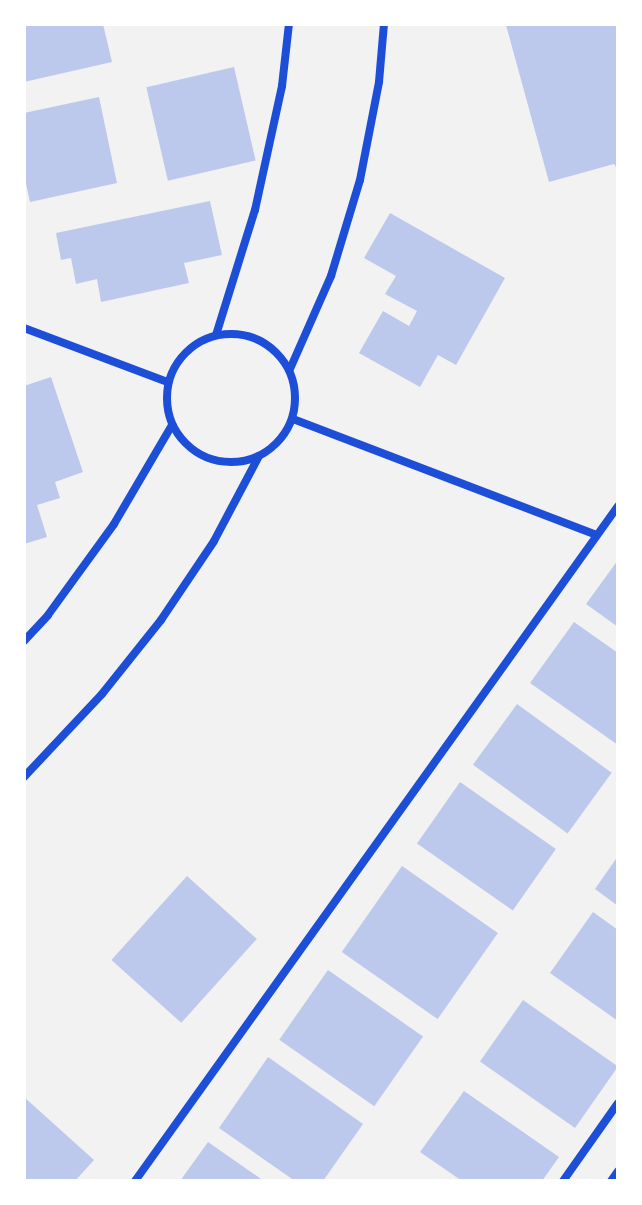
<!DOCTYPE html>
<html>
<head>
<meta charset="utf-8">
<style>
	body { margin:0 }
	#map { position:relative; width:642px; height:1205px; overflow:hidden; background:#f2f2f2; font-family:"Noto Sans",sans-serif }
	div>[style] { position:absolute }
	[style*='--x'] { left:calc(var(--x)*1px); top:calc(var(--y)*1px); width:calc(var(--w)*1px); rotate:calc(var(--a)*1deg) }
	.building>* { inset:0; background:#bdc9ec; transform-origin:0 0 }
	.minor>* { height:8px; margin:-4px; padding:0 4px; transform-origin:4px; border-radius:4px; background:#1d4ed8 }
	.minor>.ring { margin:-4px; padding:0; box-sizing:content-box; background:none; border:8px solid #1d4ed8; border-radius:50% }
	span { translate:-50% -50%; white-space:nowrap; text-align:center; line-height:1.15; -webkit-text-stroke:7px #fff; paint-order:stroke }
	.frame { position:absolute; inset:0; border:26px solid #fff; pointer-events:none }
</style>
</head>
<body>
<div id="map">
	<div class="building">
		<div style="clip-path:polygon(24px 24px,103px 24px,112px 62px,24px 82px)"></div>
		<div style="clip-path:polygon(618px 24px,618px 170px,614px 164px,549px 182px,506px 25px)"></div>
		<div style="left:234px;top:67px;width:96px;height:90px;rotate:77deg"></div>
		<div style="clip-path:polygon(99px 97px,117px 183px,30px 202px,24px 175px,24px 113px)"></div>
		<div style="clip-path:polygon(210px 201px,222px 255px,184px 263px,189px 283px,101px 302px,97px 279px,76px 284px,71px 258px,61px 260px,56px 233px)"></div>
		<div style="clip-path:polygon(390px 213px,505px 278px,456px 365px,438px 355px,420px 387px,359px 353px,383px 311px,409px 326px,417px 311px,385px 294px,396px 276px,364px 258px)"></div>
		<div style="clip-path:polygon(51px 377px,83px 472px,55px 482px,60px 498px,37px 505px,47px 537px,24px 544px,24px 386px)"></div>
		<div style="clip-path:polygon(618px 560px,618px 627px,586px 604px)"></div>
		<div style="clip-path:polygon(574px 622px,618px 653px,618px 745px,530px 683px)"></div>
		<div style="left:517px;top:704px;width:117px;height:75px;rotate:36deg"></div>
		<div style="left:460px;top:782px;width:117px;height:75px;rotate:35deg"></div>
		<div style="clip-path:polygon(618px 856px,618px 906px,595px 889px)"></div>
		<div style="left:402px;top:866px;width:117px;height:105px;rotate:35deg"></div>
		<div style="left:187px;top:876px;width:94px;height:113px;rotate:42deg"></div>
		<div style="clip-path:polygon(593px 912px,618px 930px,618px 1021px,550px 973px)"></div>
		<div style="left:328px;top:970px;width:116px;height:85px;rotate:35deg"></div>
		<div style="left:523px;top:1000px;width:116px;height:75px;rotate:35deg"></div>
		<div style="clip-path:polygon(268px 1057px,363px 1124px,323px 1181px,295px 1181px,219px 1128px)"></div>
		<div style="clip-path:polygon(464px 1091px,559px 1157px,542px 1181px,462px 1181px,420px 1152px)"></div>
		<div style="clip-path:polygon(24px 1097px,94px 1160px,75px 1181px,24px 1181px)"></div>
		<div style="clip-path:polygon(208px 1142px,264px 1181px,180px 1181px)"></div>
	</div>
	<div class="minor">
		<div style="--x:24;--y:328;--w:154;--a:20.6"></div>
		<div class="ring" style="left:167px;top:334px;width:120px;height:120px"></div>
		<div style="--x:216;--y:335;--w:131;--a:-72.7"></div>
		<div style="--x:255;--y:210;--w:127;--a:-77.7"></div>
		<div style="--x:282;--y:86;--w:62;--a:-83.6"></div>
		<div style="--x:290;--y:369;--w:102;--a:-66.2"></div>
		<div style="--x:331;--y:276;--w:100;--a:-73.2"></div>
		<div style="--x:360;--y:180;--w:100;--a:-79"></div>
		<div style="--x:379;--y:82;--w:58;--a:-85.1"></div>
		<div style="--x:293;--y:419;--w:325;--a:20.9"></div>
		<div style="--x:24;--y:641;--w:35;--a:-47"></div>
		<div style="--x:48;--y:615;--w:112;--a:-54"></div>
		<div style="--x:114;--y:524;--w:115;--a:-59.6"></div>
		<div style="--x:24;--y:777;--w:114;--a:-46.8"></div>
		<div style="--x:102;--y:694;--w:95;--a:-51.4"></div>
		<div style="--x:161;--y:620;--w:95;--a:-56.1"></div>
		<div style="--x:214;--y:541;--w:96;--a:-62.1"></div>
		<div style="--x:135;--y:1181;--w:830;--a:-54.41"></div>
		<div style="--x:563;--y:1181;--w:95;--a:-54.8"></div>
		<div style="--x:611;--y:1181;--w:12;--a:-55"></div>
	</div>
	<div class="frame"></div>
</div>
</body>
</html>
